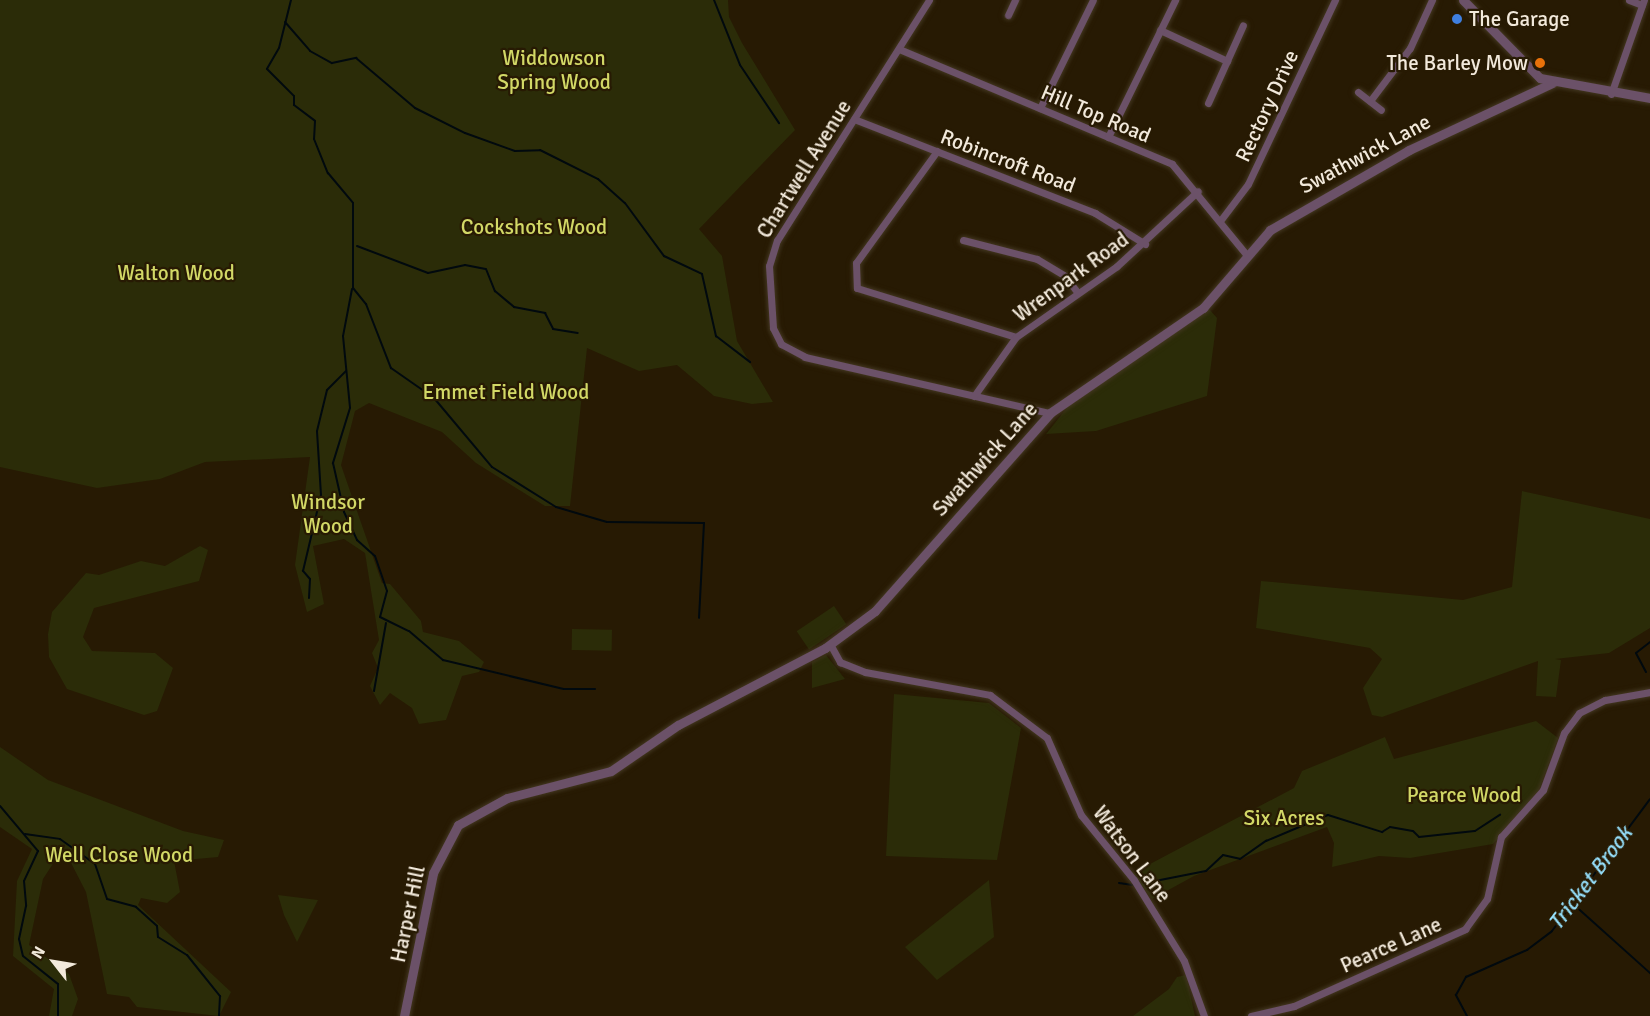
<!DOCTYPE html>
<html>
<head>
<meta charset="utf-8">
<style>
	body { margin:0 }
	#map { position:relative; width:1650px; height:1016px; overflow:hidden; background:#271a03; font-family:Signika,sans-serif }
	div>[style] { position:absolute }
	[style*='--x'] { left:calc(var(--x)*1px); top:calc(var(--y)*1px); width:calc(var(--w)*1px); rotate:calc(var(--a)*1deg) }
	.green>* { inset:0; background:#2b2c08; transform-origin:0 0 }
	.stream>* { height:2px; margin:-1px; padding:0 1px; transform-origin:1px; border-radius:1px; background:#01090e }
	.roads { filter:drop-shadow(0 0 2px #433721) drop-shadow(0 0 2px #433721) }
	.minor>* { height:7px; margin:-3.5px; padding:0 3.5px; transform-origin:3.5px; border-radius:3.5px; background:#6b5168 }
	.tertiary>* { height:9px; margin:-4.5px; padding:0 4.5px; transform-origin:4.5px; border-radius:4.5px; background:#6b5168 }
	.dots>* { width:16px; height:16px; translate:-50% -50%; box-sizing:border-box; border:3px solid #271a03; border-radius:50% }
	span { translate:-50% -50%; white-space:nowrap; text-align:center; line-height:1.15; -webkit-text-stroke:4.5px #271a03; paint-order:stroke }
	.poi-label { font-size:21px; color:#f2e9db }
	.left { translate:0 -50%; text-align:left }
	.right { translate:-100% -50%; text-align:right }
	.park-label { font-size:21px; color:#d2d866 }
	.street-label { font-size:21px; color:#f2e9db }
	.water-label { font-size:22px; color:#95dffb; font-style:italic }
	.north { position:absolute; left:24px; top:932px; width:60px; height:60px; -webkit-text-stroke:4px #271a03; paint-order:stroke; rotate:301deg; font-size:16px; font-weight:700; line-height:24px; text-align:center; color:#f2e9db }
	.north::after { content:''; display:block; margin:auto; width:21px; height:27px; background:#f2e9db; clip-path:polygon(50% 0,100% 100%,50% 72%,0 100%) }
</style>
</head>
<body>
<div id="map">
	<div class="green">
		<div style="clip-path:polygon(0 0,728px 0,729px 17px,742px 43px,795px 130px,699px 229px,722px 256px,737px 341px,773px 402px,752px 404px,714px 396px,677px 365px,639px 371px,587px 348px,570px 506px,545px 506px,476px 463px,442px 432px,369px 403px,355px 411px,341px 465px,382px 583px,390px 584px,421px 621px,423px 632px,459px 641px,484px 662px,479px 672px,462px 676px,446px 720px,419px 724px,412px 708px,390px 693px,380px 705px,370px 686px,378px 668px,372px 653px,379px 640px,365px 553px,344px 539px,313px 546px,324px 604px,307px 612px,295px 565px,310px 457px,205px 462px,160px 479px,97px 488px,0 467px)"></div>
		<div style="clip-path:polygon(1209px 309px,1217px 318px,1207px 396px,1096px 431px,1046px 434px,1070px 404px)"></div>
		<div style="clip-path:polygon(1522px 491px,1650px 519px,1650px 628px,1609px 653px,1555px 659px,1561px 660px,1556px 697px,1536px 696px,1538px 661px,1382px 717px,1372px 715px,1363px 688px,1382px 659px,1370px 648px,1256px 628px,1261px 581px,1463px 600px,1512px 587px)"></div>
		<div style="clip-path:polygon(200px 546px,208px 550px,199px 581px,94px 608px,83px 637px,92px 651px,155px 653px,173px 668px,157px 711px,144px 715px,67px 689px,49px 657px,48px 634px,52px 612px,86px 573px,99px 575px,141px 561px,165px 566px)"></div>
		<div style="left:834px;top:606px;width:22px;height:45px;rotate:56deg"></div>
		<div style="left:572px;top:629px;width:40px;height:21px;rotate:1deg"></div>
		<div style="clip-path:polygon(826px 655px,845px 679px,812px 688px,812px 662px)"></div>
		<div style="clip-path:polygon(894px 694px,989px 703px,1021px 728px,997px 860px,886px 856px)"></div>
		<div style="clip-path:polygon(1536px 721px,1558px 738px,1538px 792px,1493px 844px,1410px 858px,1379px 856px,1332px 867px,1334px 843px,1327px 827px,1194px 876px,1152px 899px,1133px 873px,1294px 788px,1302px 771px,1385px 737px,1394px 759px)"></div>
		<div style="clip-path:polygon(0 747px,48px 780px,183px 831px,224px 840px,218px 857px,174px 861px,180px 892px,167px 903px,141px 898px,138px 905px,231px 992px,219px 1016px,137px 1007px,129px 997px,107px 994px,86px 892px,69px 859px,60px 853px,43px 879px,29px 945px,69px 974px,78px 999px,72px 1016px,49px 1016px,54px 989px,13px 956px,17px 881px,32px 849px,0 827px)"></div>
		<div style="clip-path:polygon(989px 880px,994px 937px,937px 980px,905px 947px)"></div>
		<div style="clip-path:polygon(278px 895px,318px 900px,297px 942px,284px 915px)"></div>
		<div style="clip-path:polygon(1186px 975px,1195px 1016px,1133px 1016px,1169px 989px,1177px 977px)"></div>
	</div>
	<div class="stream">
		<div style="--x:291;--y:0;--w:49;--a:104"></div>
		<div style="--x:279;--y:48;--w:24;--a:120"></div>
		<div style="--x:267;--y:69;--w:38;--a:45"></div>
		<div style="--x:294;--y:96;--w:9;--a:90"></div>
		<div style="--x:294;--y:105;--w:26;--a:37"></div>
		<div style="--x:315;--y:121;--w:18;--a:93"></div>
		<div style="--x:314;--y:139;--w:37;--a:68"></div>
		<div style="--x:328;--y:173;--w:39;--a:50"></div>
		<div style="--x:353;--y:203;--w:85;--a:90"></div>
		<div style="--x:353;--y:288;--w:21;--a:51"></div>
		<div style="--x:366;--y:304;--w:69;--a:68.7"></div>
		<div style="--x:391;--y:368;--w:52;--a:34.9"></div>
		<div style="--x:434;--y:398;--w:90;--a:50"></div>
		<div style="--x:492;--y:467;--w:75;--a:32"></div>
		<div style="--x:556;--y:507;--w:53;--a:16.4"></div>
		<div style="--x:607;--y:522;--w:97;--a:0.6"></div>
		<div style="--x:704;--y:523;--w:95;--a:93"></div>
		<div style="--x:714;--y:0;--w:70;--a:68.2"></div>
		<div style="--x:740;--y:65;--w:70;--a:56.1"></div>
		<div style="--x:285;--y:22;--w:38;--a:49"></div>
		<div style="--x:310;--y:51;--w:25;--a:29"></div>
		<div style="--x:332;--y:63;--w:25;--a:-12"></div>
		<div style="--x:356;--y:58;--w:77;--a:40.3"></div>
		<div style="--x:415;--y:108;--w:56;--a:26.6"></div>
		<div style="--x:465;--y:133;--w:53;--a:19.8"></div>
		<div style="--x:515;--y:151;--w:25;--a:-2"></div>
		<div style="--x:540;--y:150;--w:65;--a:26.6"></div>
		<div style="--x:598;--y:179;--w:36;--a:42"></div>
		<div style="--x:625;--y:203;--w:66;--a:53.7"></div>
		<div style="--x:664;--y:256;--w:42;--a:25.3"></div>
		<div style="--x:702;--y:274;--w:64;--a:77.3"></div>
		<div style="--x:716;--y:336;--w:43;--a:37.4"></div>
		<div style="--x:357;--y:246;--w:76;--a:20.8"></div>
		<div style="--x:428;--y:273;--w:38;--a:-12"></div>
		<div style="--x:465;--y:265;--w:21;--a:11"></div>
		<div style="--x:486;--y:269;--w:24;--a:68"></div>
		<div style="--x:495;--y:291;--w:25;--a:40"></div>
		<div style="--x:514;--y:307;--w:32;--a:11"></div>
		<div style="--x:545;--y:313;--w:18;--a:63"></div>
		<div style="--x:553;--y:329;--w:25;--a:9"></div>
		<div style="--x:352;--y:289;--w:48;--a:100.8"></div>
		<div style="--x:343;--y:336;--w:72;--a:84.4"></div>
		<div style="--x:350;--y:408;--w:58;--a:107.2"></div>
		<div style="--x:333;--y:463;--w:50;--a:77.3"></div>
		<div style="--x:344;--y:512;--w:31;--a:65"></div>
		<div style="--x:357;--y:540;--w:24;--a:42"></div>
		<div style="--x:375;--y:556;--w:37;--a:71"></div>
		<div style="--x:387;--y:591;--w:27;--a:105"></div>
		<div style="--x:380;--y:617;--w:32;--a:26"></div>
		<div style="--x:409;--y:631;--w:45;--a:40.5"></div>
		<div style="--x:443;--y:660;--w:124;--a:13.5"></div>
		<div style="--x:564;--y:689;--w:31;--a:0"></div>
		<div style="--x:309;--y:598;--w:19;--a:-87"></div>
		<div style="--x:310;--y:579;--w:11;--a:-131"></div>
		<div style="--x:303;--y:571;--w:78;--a:-76.7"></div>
		<div style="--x:321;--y:495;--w:64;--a:-93.6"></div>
		<div style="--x:317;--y:431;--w:42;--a:-76.3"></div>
		<div style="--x:327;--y:390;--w:27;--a:-45"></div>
		<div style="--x:1646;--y:672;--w:21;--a:-118"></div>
		<div style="--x:1636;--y:653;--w:18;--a:-38"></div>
		<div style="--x:374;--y:691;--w:69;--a:-80"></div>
		<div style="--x:0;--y:806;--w:59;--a:49.8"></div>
		<div style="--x:38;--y:851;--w:33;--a:115"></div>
		<div style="--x:24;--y:881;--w:25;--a:85"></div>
		<div style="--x:26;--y:906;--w:34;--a:102"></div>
		<div style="--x:19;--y:939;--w:17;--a:77"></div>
		<div style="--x:23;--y:956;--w:45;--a:38.7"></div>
		<div style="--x:58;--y:984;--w:32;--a:90"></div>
		<div style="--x:25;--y:834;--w:35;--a:8"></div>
		<div style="--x:60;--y:839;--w:43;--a:35.5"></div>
		<div style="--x:95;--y:864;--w:37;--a:71"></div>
		<div style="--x:107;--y:899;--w:30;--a:15"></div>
		<div style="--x:136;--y:907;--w:28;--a:42"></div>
		<div style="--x:157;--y:926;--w:11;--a:85"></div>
		<div style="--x:158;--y:937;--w:34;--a:32"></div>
		<div style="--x:187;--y:955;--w:53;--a:51.2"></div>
		<div style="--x:220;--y:996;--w:20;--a:93"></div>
		<div style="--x:1119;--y:883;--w:14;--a:8"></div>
		<div style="--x:1145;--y:883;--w:62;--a:-11.1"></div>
		<div style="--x:1206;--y:871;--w:23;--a:-43"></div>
		<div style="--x:1223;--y:855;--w:17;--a:13"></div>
		<div style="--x:1240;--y:859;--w:32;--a:-35"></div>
		<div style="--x:1266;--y:841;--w:67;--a:-22.8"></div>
		<div style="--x:1328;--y:815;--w:57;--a:17.5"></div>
		<div style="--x:1382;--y:832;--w:9;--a:-32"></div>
		<div style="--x:1390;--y:827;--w:23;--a:10"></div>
		<div style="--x:1413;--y:831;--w:8;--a:45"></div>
		<div style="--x:1419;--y:837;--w:56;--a:-6.1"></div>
		<div style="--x:1475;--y:831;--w:30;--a:-33"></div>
		<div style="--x:1572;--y:903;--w:105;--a:41.9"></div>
		<div style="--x:1467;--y:1016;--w:24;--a:-118"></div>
		<div style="--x:1456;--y:995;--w:21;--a:-61"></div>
		<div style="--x:1466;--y:977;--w:67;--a:-23.9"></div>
		<div style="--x:1527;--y:950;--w:31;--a:-37"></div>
		<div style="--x:1552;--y:931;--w:164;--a:-53.4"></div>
	</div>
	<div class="roads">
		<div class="minor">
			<div style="--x:929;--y:0;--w:284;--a:122.3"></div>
			<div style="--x:777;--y:240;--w:27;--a:107"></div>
			<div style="--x:769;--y:266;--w:62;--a:86.3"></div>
			<div style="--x:773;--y:328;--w:18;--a:63"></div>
			<div style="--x:781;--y:344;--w:27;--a:28"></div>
			<div style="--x:805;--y:357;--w:251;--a:12.9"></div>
			<div style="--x:1629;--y:0;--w:14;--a:21"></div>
			<div style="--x:1008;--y:15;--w:17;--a:-65"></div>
			<div style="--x:1160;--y:30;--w:74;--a:24.8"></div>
			<div style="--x:899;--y:49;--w:296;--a:22.8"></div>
			<div style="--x:1172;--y:164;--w:117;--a:50.6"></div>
			<div style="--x:1358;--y:92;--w:29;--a:38"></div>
			<div style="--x:1611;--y:94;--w:100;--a:-70.7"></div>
			<div style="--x:1370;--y:101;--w:66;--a:-53"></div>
			<div style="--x:1410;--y:48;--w:53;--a:-65.4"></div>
			<div style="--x:1208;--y:103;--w:85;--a:-65.8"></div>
			<div style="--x:1040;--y:108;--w:120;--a:-63.9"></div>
			<div style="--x:854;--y:119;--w:259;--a:21.3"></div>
			<div style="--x:1095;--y:213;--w:59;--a:31.8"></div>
			<div style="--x:1108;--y:137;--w:153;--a:-63.9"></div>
			<div style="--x:937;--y:151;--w:138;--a:125.9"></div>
			<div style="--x:856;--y:263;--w:25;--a:88"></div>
			<div style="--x:857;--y:288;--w:166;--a:17.1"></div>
			<div style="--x:1220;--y:221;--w:46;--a:-52.9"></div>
			<div style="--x:1248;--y:184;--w:204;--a:-64.7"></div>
			<div style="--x:963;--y:240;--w:76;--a:14.4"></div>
			<div style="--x:1037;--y:259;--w:33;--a:31"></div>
			<div style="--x:1065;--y:276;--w:20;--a:53"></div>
			<div style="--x:974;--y:396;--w:72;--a:-54.6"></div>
			<div style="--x:1016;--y:337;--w:123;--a:-35.1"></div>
			<div style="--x:1117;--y:266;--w:110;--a:-42.8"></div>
			<div style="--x:830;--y:644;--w:21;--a:61"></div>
			<div style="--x:840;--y:662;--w:27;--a:22"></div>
			<div style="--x:865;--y:672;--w:127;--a:10.4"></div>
			<div style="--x:990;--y:695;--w:71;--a:37"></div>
			<div style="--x:1047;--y:738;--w:84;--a:66.2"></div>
			<div style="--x:1081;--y:815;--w:84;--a:50.8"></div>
			<div style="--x:1134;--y:880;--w:95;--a:58.3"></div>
			<div style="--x:1184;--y:961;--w:59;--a:70"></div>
			<div style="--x:1251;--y:1016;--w:44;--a:-13.1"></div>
			<div style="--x:1294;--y:1006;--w:188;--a:-24.2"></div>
			<div style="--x:1465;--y:929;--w:37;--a:-54"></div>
			<div style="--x:1487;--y:899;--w:64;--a:-77.3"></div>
			<div style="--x:1501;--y:837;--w:63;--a:-48.2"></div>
			<div style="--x:1543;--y:790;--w:61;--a:-69.8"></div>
			<div style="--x:1564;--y:733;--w:25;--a:-53"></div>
			<div style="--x:1579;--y:713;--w:29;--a:-27"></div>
			<div style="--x:1605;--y:700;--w:46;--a:-10.1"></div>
		</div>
		<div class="tertiary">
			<div style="--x:1463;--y:0;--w:110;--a:45.4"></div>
			<div style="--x:1540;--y:78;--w:112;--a:10.3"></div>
			<div style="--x:404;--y:1016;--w:146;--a:-78.5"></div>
			<div style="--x:433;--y:873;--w:54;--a:-62.5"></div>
			<div style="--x:458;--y:825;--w:56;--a:-28.9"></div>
			<div style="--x:507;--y:798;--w:107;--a:-14.6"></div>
			<div style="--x:611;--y:771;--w:81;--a:-34.5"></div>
			<div style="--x:678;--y:725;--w:166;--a:-27.6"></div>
			<div style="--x:825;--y:648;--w:62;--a:-36.5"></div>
			<div style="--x:875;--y:611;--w:264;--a:-48.5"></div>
			<div style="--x:1050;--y:413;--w:186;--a:-34.5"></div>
			<div style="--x:1203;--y:308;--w:103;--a:-49.3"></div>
			<div style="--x:1270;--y:230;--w:160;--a:-29.9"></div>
			<div style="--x:1409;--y:150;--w:158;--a:-25.1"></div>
		</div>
	</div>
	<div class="dots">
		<div style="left:1457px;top:19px;background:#3f7fe0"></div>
		<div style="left:1540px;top:63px;background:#e8710a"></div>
	</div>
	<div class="poi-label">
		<span class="left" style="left:1469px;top:19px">The Garage</span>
		<span class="right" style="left:1528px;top:63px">The Barley Mow</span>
	</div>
	<div class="park-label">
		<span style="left:554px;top:70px">Widdowson<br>Spring Wood</span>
		<span style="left:534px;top:227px">Cockshots Wood</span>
		<span style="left:176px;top:273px">Walton Wood</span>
		<span style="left:506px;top:392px">Emmet Field Wood</span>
		<span style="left:328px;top:514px">Windsor<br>Wood</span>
		<span style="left:1464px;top:795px">Pearce Wood</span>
		<span style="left:1284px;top:818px">Six Acres</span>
		<span style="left:119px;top:855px">Well Close Wood</span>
	</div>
	<div class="street-label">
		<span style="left:1267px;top:106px;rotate:-65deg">Rectory Drive</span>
		<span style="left:1096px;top:114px;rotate:23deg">Hill Top Road</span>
		<span style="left:1365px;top:154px;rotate:-28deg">Swathwick Lane</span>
		<span style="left:1008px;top:161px;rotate:21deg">Robincroft Road</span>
		<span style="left:804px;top:169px;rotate:-58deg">Chartwell Avenue</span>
		<span style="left:1071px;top:277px;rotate:-36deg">Wrenpark Road</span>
		<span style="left:985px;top:459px;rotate:-48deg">Swathwick Lane</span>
		<span style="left:1132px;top:854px;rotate:53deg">Watson Lane</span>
		<span style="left:408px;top:914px;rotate:-78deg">Harper Hill</span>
		<span style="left:1391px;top:945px;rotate:-24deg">Pearce Lane</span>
	</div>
	<div class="water-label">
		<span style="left:1590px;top:878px;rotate:-53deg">Tricket Brook</span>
	</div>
	<div class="north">N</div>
</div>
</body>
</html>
